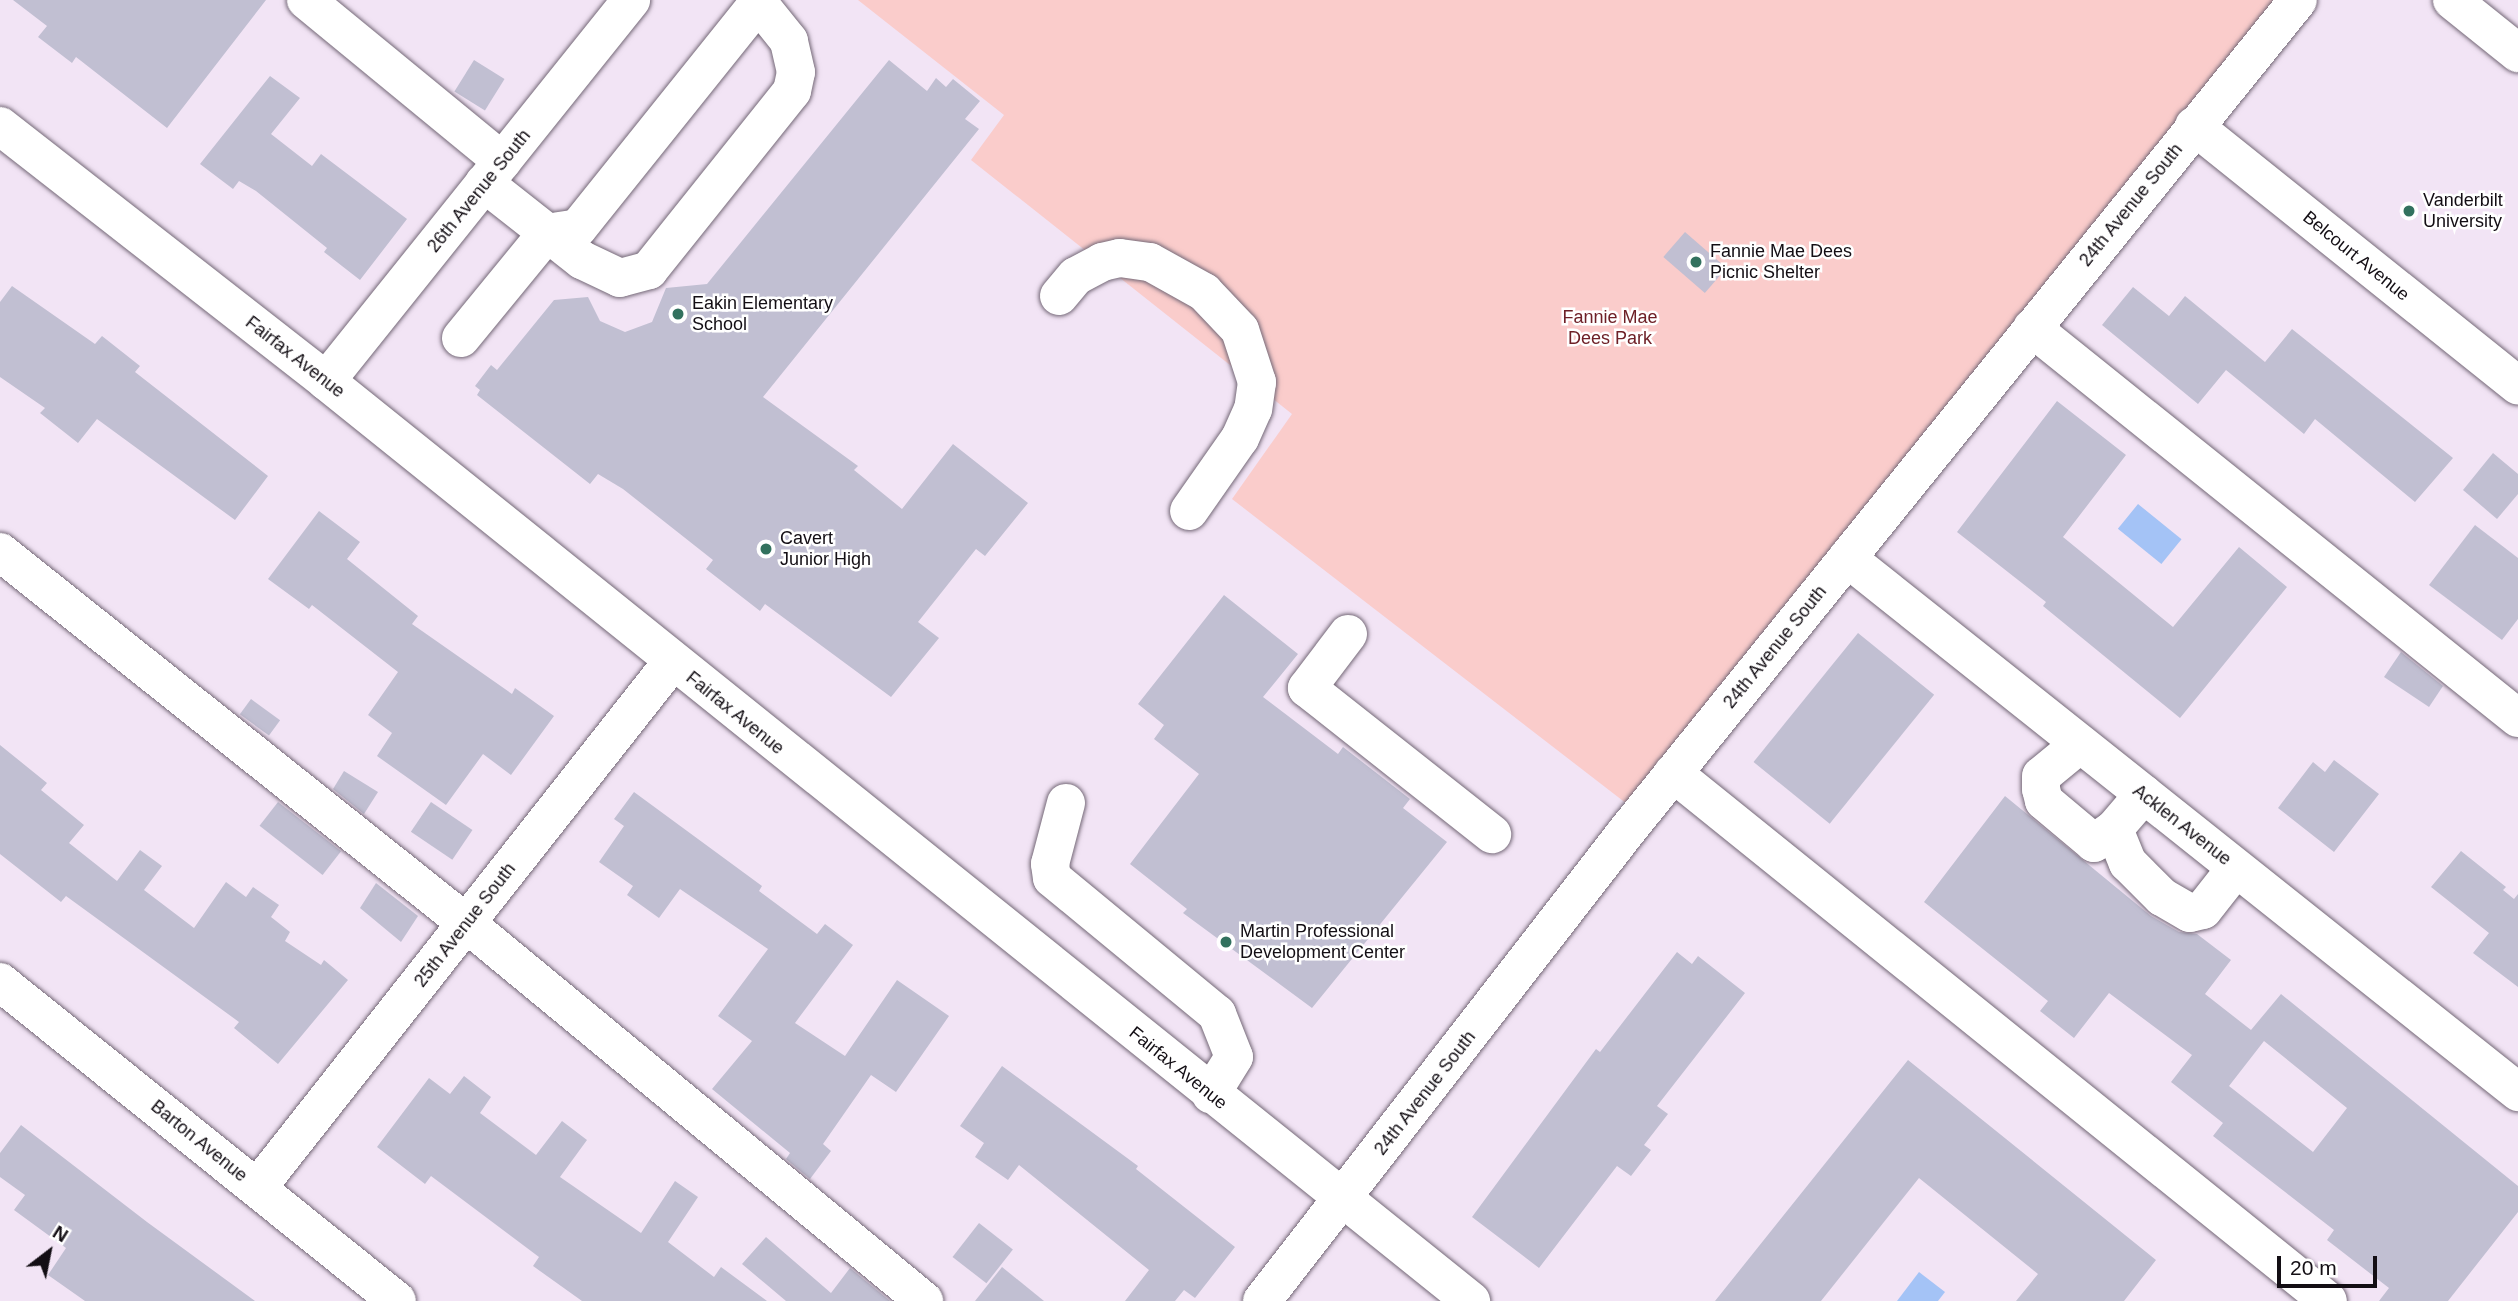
<!DOCTYPE html>
<html>
<head>
<meta charset="utf-8">
<style>
	body { margin:0 }
	#map { position:relative; width:2518px; height:1301px; overflow:hidden; background:#f2e4f5; font-family:Arial,sans-serif }
	div>[style] { position:absolute }
	[style*='--x'] { left:calc(var(--x)*1px); top:calc(var(--y)*1px); width:calc(var(--w)*1px); rotate:calc(var(--a)*1deg) }
	.green>* { inset:0; background:#facccb }
	.water>* { inset:0; background:#a4c3f6; transform-origin:0 0 }
	.building>* { inset:0; background:#c1bfd2; transform-origin:0 0 }
	.roads { filter:drop-shadow(0 0 2px #746877) drop-shadow(0 0 2px #746877) }
	.minor>* { height:38px; margin:-19px; padding:0 19px; transform-origin:19px; border-radius:19px; background:#fff }
	.dots>* { width:19px; height:19px; translate:-50% -50%; box-sizing:border-box; border:4px solid #fff; border-radius:50% }
	span { translate:-50% -50%; white-space:nowrap; text-align:center; line-height:1.15; -webkit-text-stroke:5px #fff; paint-order:stroke }
	.street-label { font-size:18px; color:#130e14 }
	.poi-label { font-size:18px; color:#130e14 }
	.left { translate:0 -50%; text-align:left }
	.park-label { font-size:18px; color:#6e2027 }
	.north { position:absolute; left:14px; top:1217px; width:70px; height:70px; -webkit-text-stroke:5px #fff; paint-order:stroke; rotate:32deg; font-size:19px; font-weight:700; line-height:28px; text-align:center; color:#130e14 }
	.north::after { content:''; display:block; margin:auto; width:24px; height:32px; background:#130e14; clip-path:polygon(50% 0,100% 100%,50% 72%,0 100%) }
	.scale { position:absolute; left:2277px; top:1256px; width:100px; height:32px; box-sizing:border-box; border:4px solid #130e14; border-top:0; padding-left:9px; font-size:21px; line-height:24px; white-space:nowrap; color:#130e14; -webkit-text-stroke:5px #fff; paint-order:stroke }
</style>
</head>
<body>
<div id="map">
	<div class="green">
		<div style="clip-path:polygon(858px 0,2298px 0,1640px 814px,1232px 499px,1292px 414px,971px 160px,1004px 115px)"></div>
	</div>
	<div class="water">
		<div style="left:2138px;top:504px;width:56px;height:32px;rotate:39deg"></div>
		<div style="clip-path:polygon(1919px 1272px,1945px 1292px,1938px 1301px,1897px 1301px)"></div>
	</div>
	<div class="building">
		<div style="clip-path:polygon(13px 0,266px 0,167px 128px,76px 57px,72px 63px,38px 37px,47px 26px)"></div>
		<div style="left:474px;top:60px;width:36px;height:37px;rotate:32deg"></div>
		<div style="clip-path:polygon(889px 60px,927px 91px,936px 78px,946px 87px,953px 79px,980px 101px,965px 119px,979px 129px,763px 397px,858px 466px,854px 470px,902px 509px,953px 444px,1028px 503px,985px 556px,976px 549px,918px 622px,939px 638px,891px 697px,765px 604px,760px 611px,706px 569px,713px 560px,623px 489px,598px 474px,590px 484px,477px 395px,480px 390px,475px 386px,491px 365px,497px 370px,554px 300px,588px 297px,600px 321px,625px 332px,652px 322px,666px 288px,707px 284px)"></div>
		<div style="clip-path:polygon(270px 76px,300px 98px,271px 134px,312px 166px,321px 154px,407px 219px,360px 280px,324px 252px,327px 248px,256px 191px,239px 181px,233px 189px,200px 164px)"></div>
		<div style="left:1685px;top:232px;width:55px;height:33px;rotate:41deg"></div>
		<div style="clip-path:polygon(12px 286px,95px 344px,102px 336px,140px 366px,135px 372px,268px 476px,235px 520px,97px 419px,78px 443px,40px 413px,45px 408px,0 377px,0 302px)"></div>
		<div style="clip-path:polygon(2133px 287px,2169px 316px,2185px 296px,2265px 362px,2292px 329px,2453px 458px,2415px 502px,2315px 419px,2304px 434px,2226px 370px,2198px 404px,2102px 325px)"></div>
		<div style="clip-path:polygon(2057px 401px,2126px 455px,2063px 537px,2173px 627px,2239px 547px,2287px 587px,2180px 718px,2043px 606px,2046px 602px,1957px 532px)"></div>
		<div style="clip-path:polygon(2493px 453px,2518px 474px,2518px 494px,2497px 519px,2463px 490px)"></div>
		<div style="clip-path:polygon(319px 511px,360px 542px,347px 559px,418px 616px,412px 624px,512px 694px,515px 688px,554px 716px,511px 775px,483px 754px,446px 805px,377px 756px,392px 733px,368px 715px,398px 672px,312px 605px,309px 609px,268px 579px)"></div>
		<div style="clip-path:polygon(2475px 525px,2518px 558px,2518px 619px,2502px 640px,2429px 585px)"></div>
		<div style="clip-path:polygon(1224px 595px,1298px 654px,1263px 697px,1338px 754px,1343px 747px,1410px 799px,1403px 808px,1447px 842px,1312px 1008px,1183px 913px,1187px 909px,1130px 864px,1199px 774px,1154px 739px,1164px 725px,1138px 704px)"></div>
		<div style="left:1858px;top:633px;width:98px;height:166px;rotate:39deg"></div>
		<div style="clip-path:polygon(2401px 652px,2443px 686px,2429px 707px,2384px 677px)"></div>
		<div style="left:251px;top:699px;width:36px;height:19px;rotate:36deg"></div>
		<div style="clip-path:polygon(0 745px,47px 783px,41px 790px,84px 825px,69px 843px,117px 881px,140px 850px,162px 866px,144px 890px,194px 928px,226px 882px,246px 897px,253px 887px,279px 905px,271px 917px,290px 932px,285px 941px,321px 965px,324px 960px,348px 980px,278px 1064px,234px 1028px,239px 1022px,66px 896px,61px 902px,0 854px)"></div>
		<div style="clip-path:polygon(2334px 760px,2379px 794px,2334px 852px,2278px 808px,2313px 762px,2325px 772px)"></div>
		<div style="clip-path:polygon(344px 771px,378px 792px,364px 814px,333px 789px)"></div>
		<div style="clip-path:polygon(634px 792px,762px 886px,759px 891px,817px 934px,825px 924px,853px 945px,795px 1023px,845px 1056px,897px 980px,949px 1016px,896px 1092px,871px 1075px,823px 1144px,831px 1151px,810px 1179px,786px 1159px,790px 1153px,712px 1089px,752px 1041px,718px 1016px,768px 949px,680px 889px,659px 918px,627px 895px,633px 886px,599px 862px,624px 826px,614px 819px)"></div>
		<div style="clip-path:polygon(evenodd,2005px 796px,2151px 916px,2179px 932px,2197px 934px,2231px 960px,2205px 994px,2251px 1030px,2281px 994px,2518px 1186px,2518px 1212px,2448px 1301px,2379px 1301px,2389px 1288px,2327px 1240px,2334px 1230px,2213px 1136px,2223px 1123px,2171px 1082px,2192px 1055px,2109px 993px,2074px 1038px,2040px 1011px,2048px 1001px,1924px 902px,2005px 796px,2264px 1041px,2347px 1108px,2313px 1152px,2229px 1086px,2264px 1041px)"></div>
		<div style="left:278px;top:802px;width:80px;height:30px;rotate:38deg"></div>
		<div style="left:431px;top:802px;width:50px;height:36px;rotate:34deg"></div>
		<div style="clip-path:polygon(2461px 851px,2506px 887px,2503px 890px,2514px 899px,2518px 894px,2518px 987px,2473px 953px,2489px 933px,2431px 887px)"></div>
		<div style="clip-path:polygon(376px 883px,418px 916px,401px 942px,360px 908px)"></div>
		<div style="clip-path:polygon(1677px 952px,1692px 964px,1698px 956px,1745px 993px,1657px 1106px,1668px 1114px,1644px 1145px,1651px 1150px,1631px 1176px,1617px 1166px,1539px 1268px,1472px 1217px,1596px 1049px,1600px 1052px)"></div>
		<div style="clip-path:polygon(1908px 1060px,2156px 1260px,2124px 1301px,2016px 1301px,2038px 1274px,1919px 1178px,1821px 1301px,1715px 1301px)"></div>
		<div style="clip-path:polygon(1002px 1066px,1138px 1166px,1136px 1169px,1235px 1247px,1195px 1298px,1184px 1290px,1175px 1301px,1125px 1301px,1149px 1270px,1019px 1165px,1008px 1180px,975px 1157px,984px 1143px,960px 1126px)"></div>
		<div style="clip-path:polygon(464px 1076px,491px 1097px,480px 1113px,536px 1155px,562px 1121px,587px 1140px,560px 1177px,641px 1233px,675px 1181px,698px 1197px,668px 1242px,714px 1277px,721px 1267px,767px 1301px,582px 1301px,533px 1266px,539px 1257px,431px 1176px,425px 1184px,377px 1147px,429px 1078px,450px 1094px)"></div>
		<div style="clip-path:polygon(21px 1125px,147px 1222px,255px 1301px,85px 1301px,48px 1275px,66px 1248px,14px 1210px,25px 1195px,0 1177px,0 1153px)"></div>
		<div style="left:979px;top:1223px;width:43px;height:43px;rotate:38deg"></div>
		<div style="clip-path:polygon(766px 1237px,831px 1293px,850px 1268px,890px 1301px,786px 1301px,742px 1264px)"></div>
		<div style="clip-path:polygon(1002px 1267px,1044px 1301px,975px 1301px)"></div>
	</div>
	<div class="roads">
		<div class="minor">
			<div style="--x:306;--y:0;--w:254;--a:39.4"></div>
			<div style="--x:2452;--y:0;--w:85;--a:38.8"></div>
			<div style="--x:0;--y:126;--w:414;--a:38"></div>
			<div style="--x:326;--y:381;--w:1469;--a:38.78"></div>
			<div style="--x:2194;--y:126;--w:415;--a:38.7"></div>
			<div style="--x:484;--y:183;--w:125;--a:38.2"></div>
			<div style="--x:582;--y:260;--w:42;--a:25.3"></div>
			<div style="--x:620;--y:278;--w:30;--a:-15"></div>
			<div style="--x:649;--y:270;--w:229;--a:-51.4"></div>
			<div style="--x:792;--y:91;--w:19;--a:-78"></div>
			<div style="--x:796;--y:72;--w:32;--a:-103"></div>
			<div style="--x:789;--y:41;--w:53;--a:-128.8"></div>
			<div style="--x:1059;--y:296;--w:26;--a:-50"></div>
			<div style="--x:1076;--y:276;--w:30;--a:-28"></div>
			<div style="--x:1102;--y:262;--w:18;--a:-13"></div>
			<div style="--x:1120;--y:258;--w:30;--a:8"></div>
			<div style="--x:1150;--y:262;--w:62;--a:29.1"></div>
			<div style="--x:1204;--y:292;--w:52;--a:46.5"></div>
			<div style="--x:1240;--y:330;--w:55;--a:71.9"></div>
			<div style="--x:1257;--y:382;--w:27;--a:98"></div>
			<div style="--x:1253;--y:409;--w:32;--a:114"></div>
			<div style="--x:1240;--y:438;--w:89;--a:124.9"></div>
			<div style="--x:2032;--y:328;--w:623;--a:38.75"></div>
			<div style="--x:461;--y:338;--w:136;--a:-50.7"></div>
			<div style="--x:547;--y:233;--w:31;--a:-9"></div>
			<div style="--x:578;--y:228;--w:290;--a:-51.3"></div>
			<div style="--x:326;--y:381;--w:488;--a:-51.3"></div>
			<div style="--x:0;--y:552;--w:596;--a:38.52"></div>
			<div style="--x:466;--y:923;--w:594;--a:39.53"></div>
			<div style="--x:1847;--y:558;--w:858;--a:38.51"></div>
			<div style="--x:1348;--y:634;--w:68;--a:127.2"></div>
			<div style="--x:1307;--y:688;--w:236;--a:38.3"></div>
			<div style="--x:2080;--y:744;--w:50;--a:140.6"></div>
			<div style="--x:2041;--y:776;--w:13;--a:90"></div>
			<div style="--x:2041;--y:789;--w:12;--a:76"></div>
			<div style="--x:2044;--y:801;--w:65;--a:40"></div>
			<div style="--x:2094;--y:843;--w:24;--a:-35"></div>
			<div style="--x:2114;--y:829;--w:46;--a:-49.4"></div>
			<div style="--x:1673;--y:773;--w:841;--a:38.87"></div>
			<div style="--x:1066;--y:803;--w:63;--a:104.7"></div>
			<div style="--x:1050;--y:864;--w:14;--a:82"></div>
			<div style="--x:1052;--y:878;--w:214;--a:39.5"></div>
			<div style="--x:1217;--y:1014;--w:46;--a:68.4"></div>
			<div style="--x:1234;--y:1057;--w:44;--a:121.9"></div>
			<div style="--x:2114;--y:829;--w:37;--a:68"></div>
			<div style="--x:2128;--y:863;--w:48;--a:45"></div>
			<div style="--x:2162;--y:897;--w:32;--a:30"></div>
			<div style="--x:2190;--y:913;--w:13;--a:-13"></div>
			<div style="--x:2203;--y:910;--w:53;--a:-51.8"></div>
			<div style="--x:0;--y:982;--w:509;--a:38.78"></div>
			<div style="--x:258;--y:1187;--w:669;--a:-51.74"></div>
			<div style="--x:1262;--y:1301;--w:594;--a:-52.18"></div>
			<div style="--x:1626;--y:832;--w:1069;--a:-51.07"></div>
		</div>
	</div>
	<div class="dots">
		<div style="left:2409px;top:211px;background:#32715e"></div>
		<div style="left:1696px;top:262px;background:#32715e"></div>
		<div style="left:678px;top:314px;background:#32715e"></div>
		<div style="left:766px;top:549px;background:#32715e"></div>
		<div style="left:1226px;top:942px;background:#32715e"></div>
	</div>
	<div class="street-label">
		<span style="left:479px;top:191px;rotate:-51deg">26th Avenue South</span>
		<span style="left:2131px;top:205px;rotate:-51deg">24th Avenue South</span>
		<span style="left:2356px;top:256px;rotate:39deg">Belcourt Avenue</span>
		<span style="left:295px;top:357px;rotate:38deg">Fairfax Avenue</span>
		<span style="left:1775px;top:647px;rotate:-51deg">24th Avenue South</span>
		<span style="left:735px;top:713px;rotate:39deg">Fairfax Avenue</span>
		<span style="left:2182px;top:825px;rotate:38deg">Acklen Avenue</span>
		<span style="left:465px;top:925px;rotate:-52deg">25th Avenue South</span>
		<span style="left:1178px;top:1068px;rotate:39deg">Fairfax Avenue</span>
		<span style="left:1425px;top:1093px;rotate:-52deg">24th Avenue South</span>
		<span style="left:199px;top:1141px;rotate:39deg">Barton Avenue</span>
	</div>
	<div class="poi-label">
		<span class="left" style="left:2423px;top:211px">Vanderbilt<br>University</span>
		<span class="left" style="left:1710px;top:262px">Fannie Mae Dees<br>Picnic Shelter</span>
		<span class="left" style="left:692px;top:314px">Eakin Elementary<br>School</span>
		<span class="left" style="left:780px;top:549px">Cavert<br>Junior High</span>
		<span class="left" style="left:1240px;top:942px">Martin Professional<br>Development Center</span>
	</div>
	<div class="park-label">
		<span style="left:1610px;top:328px">Fannie Mae<br>Dees Park</span>
	</div>
	<div class="north">N</div>
	<div class="scale">20 m</div>
</div>
</body>
</html>
